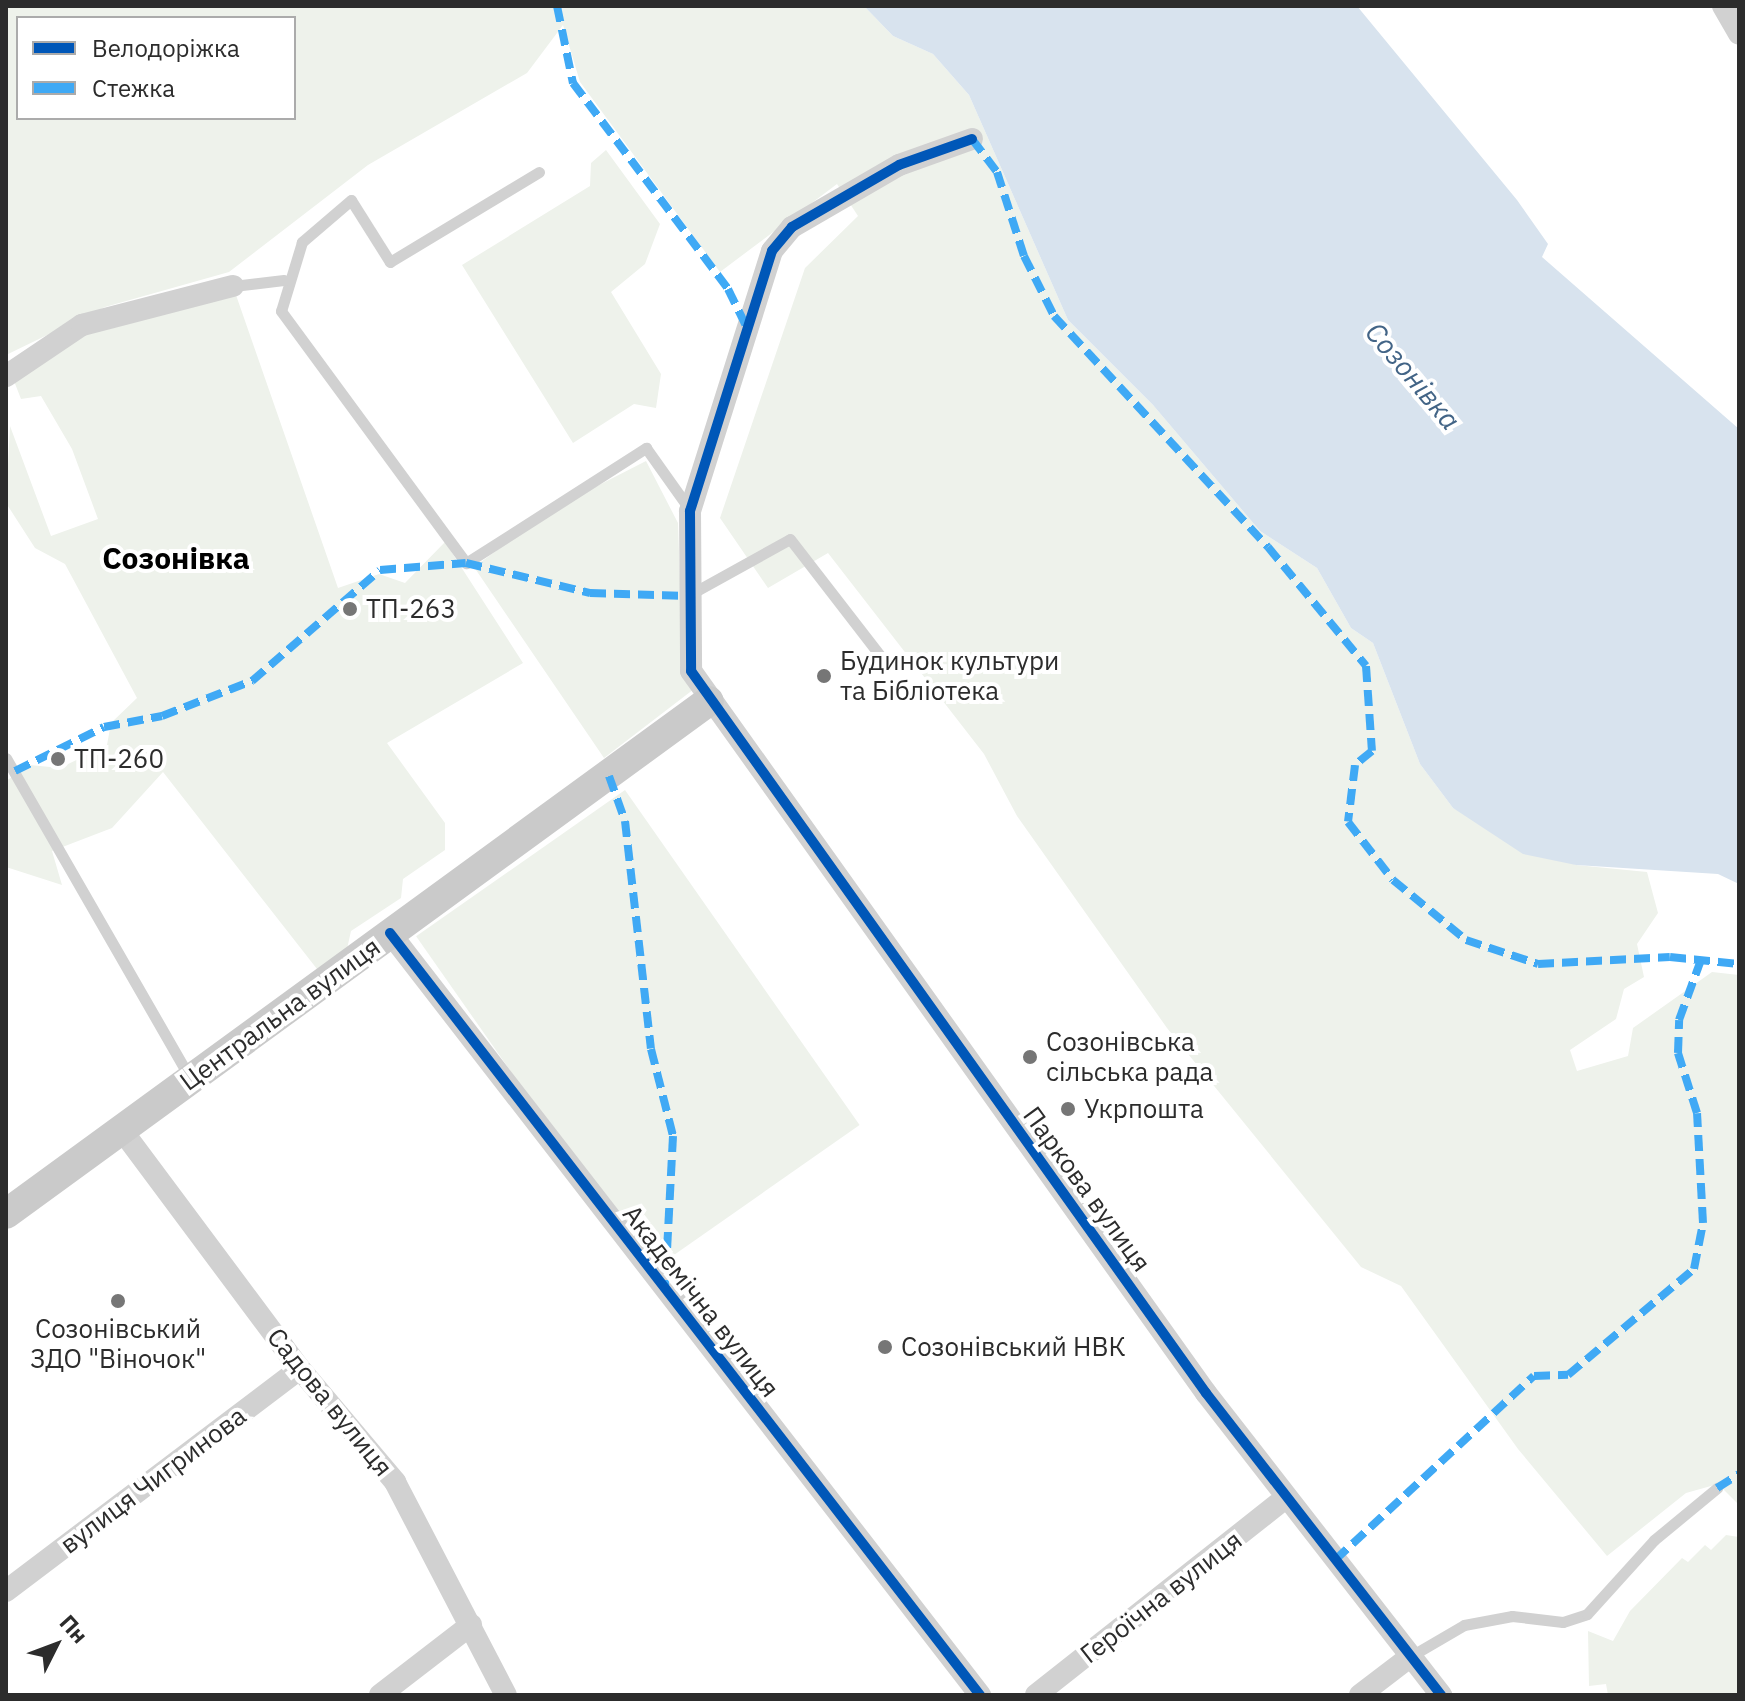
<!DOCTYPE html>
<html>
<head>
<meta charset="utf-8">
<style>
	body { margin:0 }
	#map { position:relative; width:1745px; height:1701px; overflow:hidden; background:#fff; font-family:"IBM Plex Sans",sans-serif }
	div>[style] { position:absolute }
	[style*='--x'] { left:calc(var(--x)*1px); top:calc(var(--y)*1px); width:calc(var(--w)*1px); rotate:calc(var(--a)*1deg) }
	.green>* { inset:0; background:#eef2eb; transform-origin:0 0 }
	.water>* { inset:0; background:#d8e3ee }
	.lane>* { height:11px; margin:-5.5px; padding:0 5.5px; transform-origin:5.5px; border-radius:5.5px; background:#d1d1d1 }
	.street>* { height:22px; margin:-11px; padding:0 11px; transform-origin:11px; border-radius:11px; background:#d1d1d1 }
	.secondary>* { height:30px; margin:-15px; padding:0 15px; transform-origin:15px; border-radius:15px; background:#cacaca }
	.quiet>* { height:8px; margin-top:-4px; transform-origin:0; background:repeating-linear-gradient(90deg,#3fa9f5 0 16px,transparent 0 24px) }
	.cycleway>* { height:10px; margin:-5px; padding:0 5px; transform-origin:5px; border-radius:5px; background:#0057b8 }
	.dots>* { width:22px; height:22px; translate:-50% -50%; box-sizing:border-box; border:4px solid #fff; border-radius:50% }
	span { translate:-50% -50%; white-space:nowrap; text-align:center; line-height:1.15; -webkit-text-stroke:8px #fff; paint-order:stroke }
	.poi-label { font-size:26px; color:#2c2c2c }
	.left { translate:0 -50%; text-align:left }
	.street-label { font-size:26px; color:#2c2c2c }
	.water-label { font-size:28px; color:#426486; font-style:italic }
	.quarter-label { font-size:30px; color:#000; font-weight:700 }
	.frame { position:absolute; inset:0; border:8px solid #2c2c2c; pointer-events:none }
	.legend { position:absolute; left:16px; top:16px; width:280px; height:104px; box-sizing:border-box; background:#fff; border:2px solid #ababab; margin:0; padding:10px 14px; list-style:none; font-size:24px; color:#2c2c2c }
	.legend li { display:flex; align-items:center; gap:16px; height:40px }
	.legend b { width:40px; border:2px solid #ababab }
	.north { position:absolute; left:16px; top:1605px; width:80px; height:80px; -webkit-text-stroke:6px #fff; paint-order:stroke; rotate:48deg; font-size:22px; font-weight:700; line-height:32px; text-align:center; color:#2c2c2c }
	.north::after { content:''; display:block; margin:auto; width:28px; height:36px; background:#2c2c2c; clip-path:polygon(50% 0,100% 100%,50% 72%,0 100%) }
</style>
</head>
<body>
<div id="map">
	<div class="green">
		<div style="clip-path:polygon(evenodd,6px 6px,864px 6px,893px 36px,933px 54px,969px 95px,1068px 320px,1153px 405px,1260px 531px,1317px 568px,1351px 628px,1373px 643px,1420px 764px,1453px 808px,1576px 865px,1647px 872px,1658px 913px,1637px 944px,1644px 977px,1624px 989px,1616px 1019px,1570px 1050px,1577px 1071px,1628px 1056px,1633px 1028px,1712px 972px,1739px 975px,1739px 1505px,1718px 1484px,1686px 1493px,1607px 1556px,1518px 1449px,1401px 1286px,1361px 1267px,1167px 1028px,1017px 816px,984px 754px,828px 553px,768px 588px,720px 518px,805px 268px,858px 216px,837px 184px,720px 272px,580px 82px,563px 25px,527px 73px,368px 165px,229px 272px,105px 307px,6px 355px,6px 6px,18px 18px,294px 18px,294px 118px,18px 118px,18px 18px)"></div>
		<div style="clip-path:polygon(606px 150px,660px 224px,645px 264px,611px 292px,661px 374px,656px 408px,634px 404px,573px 443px,462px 265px,590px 186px,591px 163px)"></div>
		<div style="clip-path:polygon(236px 295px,338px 588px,379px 574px,405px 583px,445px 542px,523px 663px,387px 743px,445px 823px,445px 850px,403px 879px,401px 898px,351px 931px,347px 949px,317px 969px,163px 772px,112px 828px,52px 851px,62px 885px,6px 867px,6px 781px,30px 765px,60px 768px,107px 745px,111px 723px,137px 698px,65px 564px,35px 548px,6px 503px,10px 426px,51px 536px,98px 519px,72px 449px,41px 396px,21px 399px,14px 381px,85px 331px)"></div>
		<div style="clip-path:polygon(646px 461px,678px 523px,683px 670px,694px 689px,604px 758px,474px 567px,558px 506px)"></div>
		<div style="left:625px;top:790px;width:409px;height:255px;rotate:55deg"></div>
		<div style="clip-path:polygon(1726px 1535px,1739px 1537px,1739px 1695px,1608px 1695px,1606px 1684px,1589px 1686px,1588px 1631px,1613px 1641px,1630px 1611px,1682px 1558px,1688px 1562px,1705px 1545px,1711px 1550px)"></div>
	</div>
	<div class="water">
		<div style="clip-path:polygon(864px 6px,1357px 6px,1517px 200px,1548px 244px,1542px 257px,1739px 429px,1739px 884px,1718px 874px,1576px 865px,1523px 854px,1453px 808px,1420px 764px,1373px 643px,1351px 628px,1317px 568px,1260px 531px,1153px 405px,1068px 320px,969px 95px,933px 54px,893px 36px)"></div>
	</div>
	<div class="lane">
		<div style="--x:539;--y:172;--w:174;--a:148.9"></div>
		<div style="--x:390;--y:262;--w:73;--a:-122.2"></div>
		<div style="--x:351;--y:200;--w:65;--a:139.4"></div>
		<div style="--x:302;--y:242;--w:72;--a:106.9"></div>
		<div style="--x:281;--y:311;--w:313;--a:53.7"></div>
		<div style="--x:466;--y:563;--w:214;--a:-32.6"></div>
		<div style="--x:646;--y:448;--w:72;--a:54.6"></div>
		<div style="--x:233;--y:286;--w:51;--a:-6.7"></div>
		<div style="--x:689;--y:595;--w:115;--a:-29"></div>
		<div style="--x:790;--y:539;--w:155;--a:52.3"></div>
		<div style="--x:6;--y:758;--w:369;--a:60.1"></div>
		<div style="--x:1411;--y:1656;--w:61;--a:-30.3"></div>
		<div style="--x:1464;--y:1625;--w:49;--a:-10.6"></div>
		<div style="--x:1512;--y:1616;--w:51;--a:6.7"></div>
		<div style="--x:1563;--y:1622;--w:25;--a:-18"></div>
		<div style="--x:1587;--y:1614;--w:100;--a:-47.8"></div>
		<div style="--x:1654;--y:1540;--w:82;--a:-39.5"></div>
	</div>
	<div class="street">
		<div style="--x:1723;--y:6;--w:32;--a:60"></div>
		<div style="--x:972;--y:139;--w:77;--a:160.4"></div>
		<div style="--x:899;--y:165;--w:124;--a:149.9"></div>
		<div style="--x:792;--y:227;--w:31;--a:130"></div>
		<div style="--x:772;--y:251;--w:273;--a:107.5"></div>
		<div style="--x:690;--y:511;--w:160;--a:89.6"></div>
		<div style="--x:691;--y:671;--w:887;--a:54.5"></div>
		<div style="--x:1206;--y:1393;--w:383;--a:52.1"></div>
		<div style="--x:6;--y:376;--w:92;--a:-33.9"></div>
		<div style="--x:82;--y:325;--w:156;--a:-14.5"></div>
		<div style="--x:390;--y:933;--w:964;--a:52.25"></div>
		<div style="--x:121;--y:1129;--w:299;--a:53.3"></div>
		<div style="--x:300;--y:1369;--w:148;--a:49.9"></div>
		<div style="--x:395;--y:1482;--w:240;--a:62.5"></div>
		<div style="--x:6;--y:1591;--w:368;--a:-37.1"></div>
		<div style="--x:380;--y:1695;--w:115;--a:-37.6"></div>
		<div style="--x:1036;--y:1695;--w:318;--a:-38.3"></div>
		<div style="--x:1360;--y:1695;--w:64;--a:-37.4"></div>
	</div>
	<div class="secondary">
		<div style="--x:6;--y:1214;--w:870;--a:-36.12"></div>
	</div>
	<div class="quiet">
		<div style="--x:557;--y:6;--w:79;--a:78.3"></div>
		<div style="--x:573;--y:83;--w:258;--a:53"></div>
		<div style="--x:728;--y:289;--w:46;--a:64"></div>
		<div style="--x:972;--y:139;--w:41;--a:52.9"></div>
		<div style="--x:997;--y:172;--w:88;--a:72.2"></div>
		<div style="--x:1024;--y:256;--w:67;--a:63.4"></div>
		<div style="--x:1054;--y:316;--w:315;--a:47.2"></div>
		<div style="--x:1268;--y:547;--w:154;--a:50.5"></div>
		<div style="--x:1366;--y:666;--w:85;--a:86"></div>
		<div style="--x:1372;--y:751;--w:22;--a:141"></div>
		<div style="--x:1355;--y:765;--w:57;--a:97"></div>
		<div style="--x:1348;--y:822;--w:73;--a:52.2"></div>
		<div style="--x:1393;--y:880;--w:94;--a:39.4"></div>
		<div style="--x:1466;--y:940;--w:76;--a:18.4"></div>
		<div style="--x:1538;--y:964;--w:132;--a:-3"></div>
		<div style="--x:1670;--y:957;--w:69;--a:5.8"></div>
		<div style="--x:15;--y:771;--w:99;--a:-26.3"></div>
		<div style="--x:104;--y:727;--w:59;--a:-10.7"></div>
		<div style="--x:162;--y:716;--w:97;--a:-21.3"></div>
		<div style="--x:252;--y:681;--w:169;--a:-40.9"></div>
		<div style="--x:380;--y:570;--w:86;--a:-4.7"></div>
		<div style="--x:466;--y:563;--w:128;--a:13.6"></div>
		<div style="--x:590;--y:593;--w:98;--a:1.8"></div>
		<div style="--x:609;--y:776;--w:48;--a:70.4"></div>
		<div style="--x:625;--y:821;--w:229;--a:83.5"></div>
		<div style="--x:651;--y:1049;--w:90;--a:75.8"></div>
		<div style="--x:673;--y:1136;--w:152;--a:93"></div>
		<div style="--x:1717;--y:1488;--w:26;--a:-32"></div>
		<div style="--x:1335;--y:1560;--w:271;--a:-42.8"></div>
		<div style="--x:1534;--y:1376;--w:34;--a:-2"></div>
		<div style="--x:1568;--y:1375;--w:165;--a:-40.1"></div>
		<div style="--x:1694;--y:1269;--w:47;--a:-78.9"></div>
		<div style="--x:1703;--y:1223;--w:110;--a:-93.1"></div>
		<div style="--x:1697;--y:1113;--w:63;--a:-107.6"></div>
		<div style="--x:1678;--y:1053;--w:33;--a:-88"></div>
		<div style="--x:1679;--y:1020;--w:64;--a:-69.9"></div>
	</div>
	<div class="cycleway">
		<div style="--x:972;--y:139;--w:77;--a:160.4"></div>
		<div style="--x:899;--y:165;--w:124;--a:149.9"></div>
		<div style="--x:792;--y:227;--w:31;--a:130"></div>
		<div style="--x:772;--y:251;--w:273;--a:107.5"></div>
		<div style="--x:690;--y:511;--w:160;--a:89.6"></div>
		<div style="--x:691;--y:671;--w:887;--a:54.5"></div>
		<div style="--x:1206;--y:1393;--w:383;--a:52.1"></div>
		<div style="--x:390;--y:933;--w:964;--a:52.25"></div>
	</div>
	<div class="dots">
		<div style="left:350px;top:609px;background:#767676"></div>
		<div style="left:824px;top:676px;background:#767676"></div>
		<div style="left:58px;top:759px;background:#767676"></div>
		<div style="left:1030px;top:1057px;background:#767676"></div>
		<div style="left:1068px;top:1109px;background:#767676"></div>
		<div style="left:118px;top:1301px;background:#767676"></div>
		<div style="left:885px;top:1347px;background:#767676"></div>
	</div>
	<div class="poi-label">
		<span class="left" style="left:366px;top:609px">ТП-263</span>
		<span class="left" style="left:840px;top:676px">Будинок культури<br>та Бібліотека</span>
		<span class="left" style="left:74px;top:759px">ТП-260</span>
		<span class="left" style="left:1046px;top:1057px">Созонівська<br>сільська рада</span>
		<span class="left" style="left:1084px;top:1109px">Укрпошта</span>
		<span style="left:118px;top:1344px">Созонівський<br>ЗДО "Віночок"</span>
		<span class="left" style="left:901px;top:1347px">Созонівський НВК</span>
	</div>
	<div class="street-label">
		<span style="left:280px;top:1014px;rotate:-36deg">Центральна вулиця</span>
		<span style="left:1087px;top:1189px;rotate:54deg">Паркова вулиця</span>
		<span style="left:701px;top:1301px;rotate:52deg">Академічна вулиця</span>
		<span style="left:330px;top:1402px;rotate:51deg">Садова вулиця</span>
		<span style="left:153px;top:1480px;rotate:-37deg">вулиця Чигринова</span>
		<span style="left:1161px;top:1597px;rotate:-38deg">Героїчна вулиця</span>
	</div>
	<div class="water-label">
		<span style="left:1413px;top:376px;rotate:50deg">Созонівка</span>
	</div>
	<div class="quarter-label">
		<span style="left:176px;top:558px">Созонівка</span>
	</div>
	<div class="frame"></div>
	<ul class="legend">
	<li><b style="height:10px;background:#0057b8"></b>Велодоріжка</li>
	<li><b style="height:10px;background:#3fa9f5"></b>Стежка</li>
	</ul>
	<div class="north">Пн</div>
</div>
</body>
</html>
